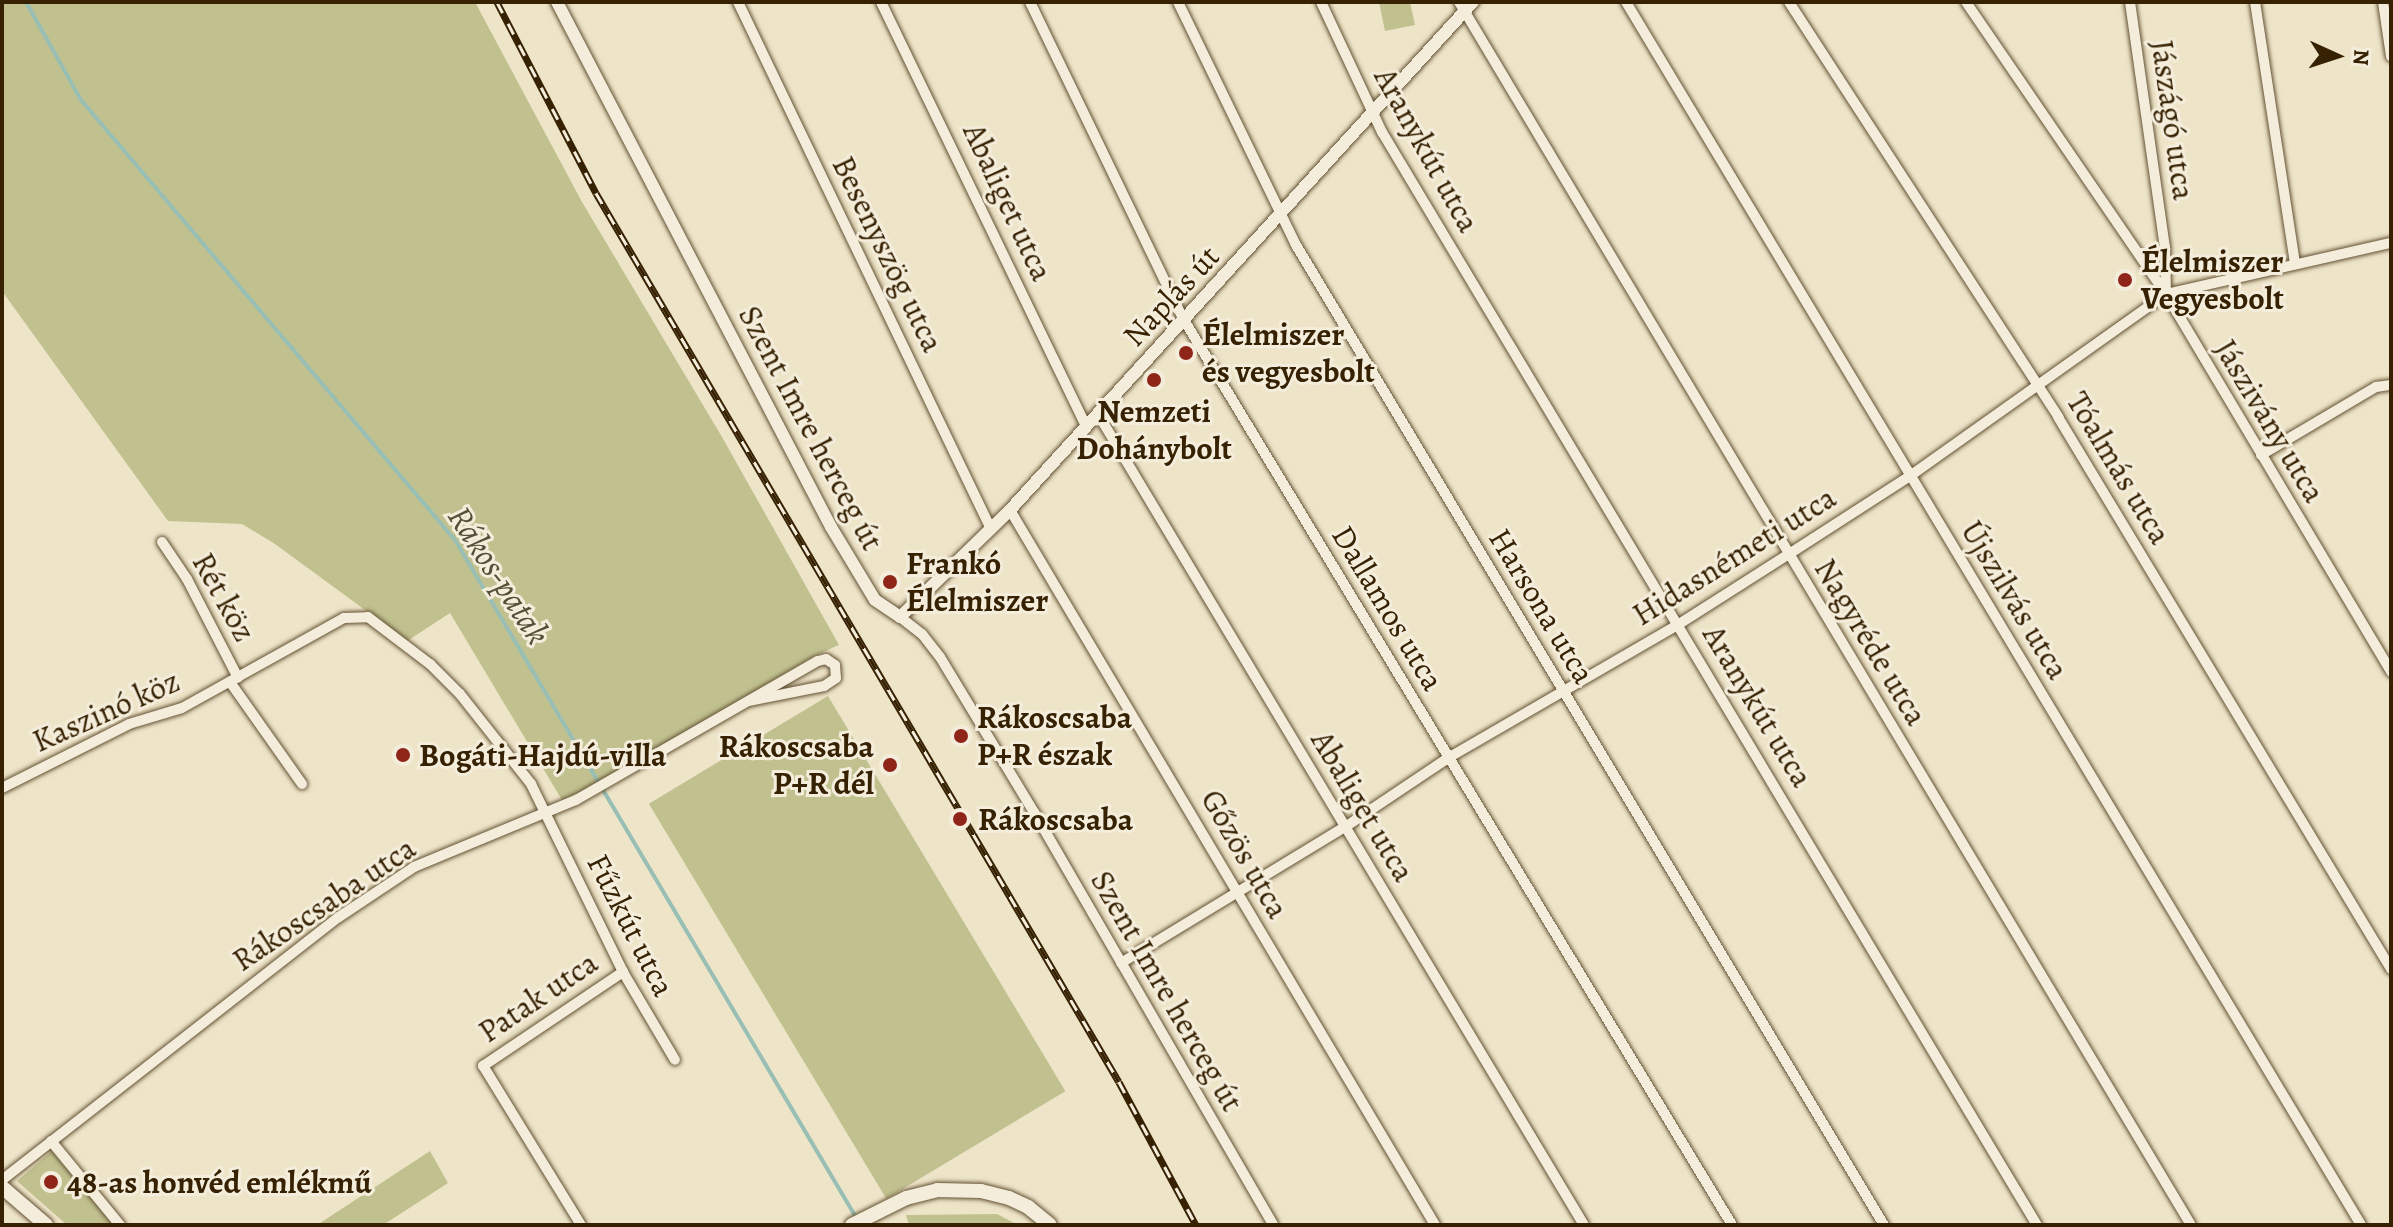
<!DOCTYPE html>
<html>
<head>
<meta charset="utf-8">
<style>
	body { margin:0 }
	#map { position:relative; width:2393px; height:1227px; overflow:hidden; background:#eee4c8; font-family:Alegreya,serif }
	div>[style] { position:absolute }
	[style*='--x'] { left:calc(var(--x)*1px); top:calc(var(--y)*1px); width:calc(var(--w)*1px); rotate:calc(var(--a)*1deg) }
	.green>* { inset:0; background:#c1c190; transform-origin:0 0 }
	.stream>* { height:4px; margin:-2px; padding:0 2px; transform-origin:2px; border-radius:2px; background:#99bfb5 }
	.roads { filter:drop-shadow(0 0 2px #645234) drop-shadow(0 0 2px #645234) }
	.minor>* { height:10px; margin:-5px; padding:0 5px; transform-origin:5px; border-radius:5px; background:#f4eddb }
	.tertiary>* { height:12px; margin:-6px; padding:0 6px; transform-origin:6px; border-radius:6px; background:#f4eddb }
	.secondary>* { height:14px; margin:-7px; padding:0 7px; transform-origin:7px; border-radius:7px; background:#f4eddb }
	.rail>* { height:7px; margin-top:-3.5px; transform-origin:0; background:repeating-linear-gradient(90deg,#f4eddb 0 12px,#362102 0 24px); box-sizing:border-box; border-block:2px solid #362102 }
	.dots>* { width:22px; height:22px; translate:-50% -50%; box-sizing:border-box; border:4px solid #f4eddb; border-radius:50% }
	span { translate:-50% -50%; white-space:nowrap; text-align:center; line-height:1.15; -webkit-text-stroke:6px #f4eddb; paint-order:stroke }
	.street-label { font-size:32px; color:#362102 }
	.poi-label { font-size:32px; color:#362102; font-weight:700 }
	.left { translate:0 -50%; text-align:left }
	.right { translate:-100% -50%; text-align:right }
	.water-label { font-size:34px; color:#545038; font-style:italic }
	.frame { position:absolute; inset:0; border:4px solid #362102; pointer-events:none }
	.north { position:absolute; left:2297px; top:16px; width:80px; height:80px; -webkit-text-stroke:6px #f4eddb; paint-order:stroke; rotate:93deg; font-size:22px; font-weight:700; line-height:32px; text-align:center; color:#362102 }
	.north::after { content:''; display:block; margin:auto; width:28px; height:36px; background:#362102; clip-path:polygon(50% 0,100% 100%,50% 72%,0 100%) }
</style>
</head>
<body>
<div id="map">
	<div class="green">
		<div style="clip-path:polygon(2px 2px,475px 2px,582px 202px,722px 437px,839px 645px,814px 656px,618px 774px,562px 800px,450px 613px,404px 643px,387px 626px,275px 544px,242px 524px,168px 521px,2px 291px)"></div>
		<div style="clip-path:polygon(1379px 2px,1410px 2px,1415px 25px,1385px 31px)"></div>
		<div style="left:828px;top:696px;width:461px;height:209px;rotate:59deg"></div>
		<div style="clip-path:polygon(52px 1151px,113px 1225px,67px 1225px,17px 1181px)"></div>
		<div style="clip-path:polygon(430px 1151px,448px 1183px,383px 1225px,317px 1225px)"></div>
		<div style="clip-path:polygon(997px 1214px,1018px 1225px,909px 1225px,906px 1215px)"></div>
	</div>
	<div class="stream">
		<div style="--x:26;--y:2;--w:112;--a:60.7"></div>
		<div style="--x:81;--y:100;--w:577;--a:49.64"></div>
		<div style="--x:455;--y:540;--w:789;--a:59.37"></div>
	</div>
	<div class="roads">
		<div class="minor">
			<div style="--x:738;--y:2;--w:585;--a:64.36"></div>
			<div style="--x:881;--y:2;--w:471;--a:64.2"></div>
			<div style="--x:1030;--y:2;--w:353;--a:64.2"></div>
			<div style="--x:1184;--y:320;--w:1058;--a:58.8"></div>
			<div style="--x:1178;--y:2;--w:270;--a:64.1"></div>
			<div style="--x:1296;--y:245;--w:1143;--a:59.04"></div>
			<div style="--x:1321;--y:2;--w:144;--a:64.9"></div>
			<div style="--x:1382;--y:132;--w:1274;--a:59.07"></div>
			<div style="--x:1459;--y:2;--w:1425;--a:59.1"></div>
			<div style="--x:1626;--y:2;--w:1427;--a:58.99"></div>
			<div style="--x:1789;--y:2;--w:495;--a:57"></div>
			<div style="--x:2058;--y:417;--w:645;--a:58.9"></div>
			<div style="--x:1966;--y:2;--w:354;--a:55.6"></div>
			<div style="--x:2166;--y:294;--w:440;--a:59.2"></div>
			<div style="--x:2130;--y:2;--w:247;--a:81.9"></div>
			<div style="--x:2165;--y:247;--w:46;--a:88.8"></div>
			<div style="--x:2255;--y:2;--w:265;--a:81.3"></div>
			<div style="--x:2383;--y:2;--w:55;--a:81.6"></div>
			<div style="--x:1098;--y:414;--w:945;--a:59.07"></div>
			<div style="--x:2261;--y:455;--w:134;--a:-30.6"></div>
			<div style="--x:2376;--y:387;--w:15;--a:-8"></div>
			<div style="--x:1010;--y:510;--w:832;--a:59.27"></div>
			<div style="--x:162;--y:542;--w:45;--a:56"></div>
			<div style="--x:187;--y:579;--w:111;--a:62.7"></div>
			<div style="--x:900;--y:617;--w:28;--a:38"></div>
			<div style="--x:922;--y:634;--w:29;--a:52"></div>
			<div style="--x:940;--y:657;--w:181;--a:58.8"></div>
			<div style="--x:1034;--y:812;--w:477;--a:59.9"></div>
			<div style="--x:230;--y:682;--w:125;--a:54.8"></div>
			<div style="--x:2;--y:788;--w:142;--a:-26.7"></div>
			<div style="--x:129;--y:724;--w:55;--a:-16.8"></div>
			<div style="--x:182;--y:708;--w:185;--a:-29.1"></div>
			<div style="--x:344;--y:618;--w:24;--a:-2"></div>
			<div style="--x:368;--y:617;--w:78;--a:37.2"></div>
			<div style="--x:430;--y:664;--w:42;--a:45"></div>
			<div style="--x:460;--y:694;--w:115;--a:51.7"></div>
			<div style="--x:531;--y:784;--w:209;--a:63.9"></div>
			<div style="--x:623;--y:972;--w:102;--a:59.4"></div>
			<div style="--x:1121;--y:963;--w:262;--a:-31.3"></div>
			<div style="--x:1345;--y:827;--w:124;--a:-33.8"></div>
			<div style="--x:1448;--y:758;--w:267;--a:-30.1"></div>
			<div style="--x:1679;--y:624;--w:130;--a:-32.5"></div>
			<div style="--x:1789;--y:554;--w:144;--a:-32.8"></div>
			<div style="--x:1910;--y:476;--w:314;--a:-35.4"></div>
			<div style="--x:2166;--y:294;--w:231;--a:-12.8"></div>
			<div style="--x:51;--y:1141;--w:109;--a:50.6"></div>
			<div style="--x:2;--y:1180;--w:427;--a:-38"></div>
			<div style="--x:339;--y:917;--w:90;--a:-33.7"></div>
			<div style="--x:414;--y:867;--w:175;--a:-22.5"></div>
			<div style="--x:576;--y:800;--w:279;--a:-29.9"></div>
			<div style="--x:818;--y:661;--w:8;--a:-14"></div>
			<div style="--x:826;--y:659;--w:11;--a:34"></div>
			<div style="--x:835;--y:665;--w:13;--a:86"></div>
			<div style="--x:836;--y:678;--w:14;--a:146"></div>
			<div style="--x:824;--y:686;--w:76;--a:168.7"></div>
			<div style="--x:581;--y:1225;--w:187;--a:-121.6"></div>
			<div style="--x:483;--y:1066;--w:169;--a:-33.9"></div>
		</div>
		<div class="tertiary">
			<div style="--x:557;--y:2;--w:592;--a:62.44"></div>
			<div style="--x:831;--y:527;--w:85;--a:58.9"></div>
			<div style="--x:875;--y:600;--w:30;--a:34"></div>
			<div style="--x:900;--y:617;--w:153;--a:-44.2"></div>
			<div style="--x:1010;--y:510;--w:687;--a:-47.65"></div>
		</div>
		<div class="secondary">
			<div style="--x:2;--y:1187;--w:58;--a:40.8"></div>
			<div style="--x:852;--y:1225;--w:60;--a:-26.6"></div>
			<div style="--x:906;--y:1198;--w:32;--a:-14"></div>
			<div style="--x:937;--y:1190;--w:44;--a:1.3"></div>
			<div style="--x:981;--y:1191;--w:29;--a:14"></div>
			<div style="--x:1009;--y:1198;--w:21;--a:25"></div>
			<div style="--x:1028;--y:1207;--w:28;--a:39"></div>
		</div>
	</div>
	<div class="rail">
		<div style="--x:497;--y:2;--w:215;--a:62.6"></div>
		<div style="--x:596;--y:193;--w:1031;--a:59.53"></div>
		<div style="--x:1119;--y:1082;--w:162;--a:61.7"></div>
	</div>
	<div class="dots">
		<div style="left:2125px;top:280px;background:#8f2418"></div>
		<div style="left:1186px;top:353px;background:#8f2418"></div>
		<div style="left:1154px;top:380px;background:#8f2418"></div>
		<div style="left:890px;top:582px;background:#8f2418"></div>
		<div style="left:961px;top:736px;background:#8f2418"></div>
		<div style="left:403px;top:755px;background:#8f2418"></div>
		<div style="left:890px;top:765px;background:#8f2418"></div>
		<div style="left:960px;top:819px;background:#8f2418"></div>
		<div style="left:51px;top:1182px;background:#8f2418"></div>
	</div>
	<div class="street-label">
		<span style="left:2173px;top:120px;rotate:82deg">Jászágó utca</span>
		<span style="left:1427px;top:150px;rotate:61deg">Aranykút utca</span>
		<span style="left:1008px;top:202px;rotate:65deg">Abaliget utca</span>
		<span style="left:888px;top:254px;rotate:64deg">Besenyszög utca</span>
		<span style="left:1171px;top:296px;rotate:-47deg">Naplás út</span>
		<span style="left:2270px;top:421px;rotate:59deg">Jászivány utca</span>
		<span style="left:811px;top:428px;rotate:62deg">Szent Imre herceg út</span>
		<span style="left:2119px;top:468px;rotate:59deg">Tóalmás utca</span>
		<span style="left:1734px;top:556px;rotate:-32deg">Hidasnémeti utca</span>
		<span style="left:224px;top:597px;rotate:61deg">Rét köz</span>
		<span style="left:2015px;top:600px;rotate:59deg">Újszilvás utca</span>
		<span style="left:1542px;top:606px;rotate:59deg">Harsona utca</span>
		<span style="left:1388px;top:608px;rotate:59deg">Dallamos utca</span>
		<span style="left:1871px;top:642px;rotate:59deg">Nagyréde utca</span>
		<span style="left:1758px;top:706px;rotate:59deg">Aranykút utca</span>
		<span style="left:106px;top:711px;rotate:-24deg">Kaszinó köz</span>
		<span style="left:1363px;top:806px;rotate:59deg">Abaliget utca</span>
		<span style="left:1245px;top:854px;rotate:60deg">Gőzös utca</span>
		<span style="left:324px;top:904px;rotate:-34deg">Rákoscsaba utca</span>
		<span style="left:631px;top:925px;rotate:63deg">Fűzkút utca</span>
		<span style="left:1167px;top:991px;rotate:60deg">Szent Imre herceg út</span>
		<span style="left:538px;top:997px;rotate:-34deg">Patak utca</span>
	</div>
	<div class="poi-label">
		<span class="left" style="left:2141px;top:280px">Élelmiszer<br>Vegyesbolt</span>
		<span class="left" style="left:1202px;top:353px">Élelmiszer<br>és vegyesbolt</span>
		<span style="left:1154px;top:430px">Nemzeti<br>Dohánybolt</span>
		<span class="left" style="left:906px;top:582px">Frankó<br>Élelmiszer</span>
		<span class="left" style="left:977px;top:736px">Rákoscsaba<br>P+R észak</span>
		<span class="right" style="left:874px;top:765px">Rákoscsaba<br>P+R dél</span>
		<span class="left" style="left:419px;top:755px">Bogáti-Hajdú-villa</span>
		<span class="left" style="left:978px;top:819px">Rákoscsaba</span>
		<span class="left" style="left:67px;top:1182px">48-as honvéd emlékmű</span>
	</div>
	<div class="water-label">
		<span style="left:499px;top:575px;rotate:57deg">Rákos-patak</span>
	</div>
	<div class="frame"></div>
	<div class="north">N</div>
</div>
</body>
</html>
